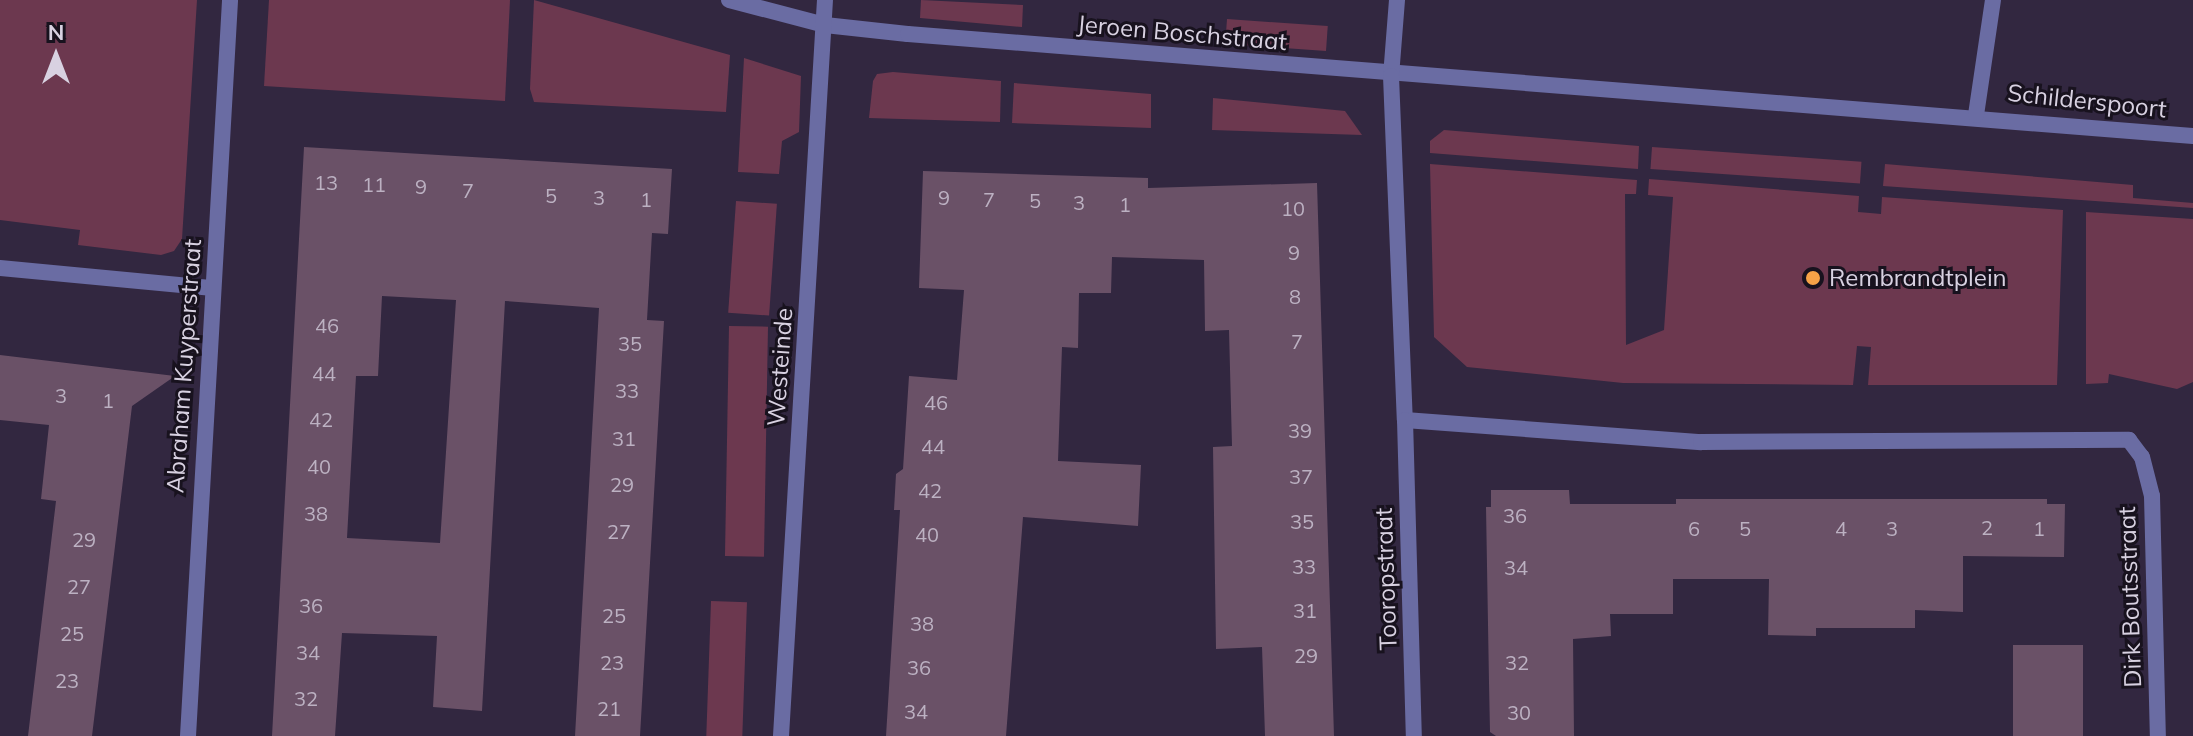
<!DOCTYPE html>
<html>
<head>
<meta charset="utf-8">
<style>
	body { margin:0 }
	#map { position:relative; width:2193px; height:736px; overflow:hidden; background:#322740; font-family:Mulish,sans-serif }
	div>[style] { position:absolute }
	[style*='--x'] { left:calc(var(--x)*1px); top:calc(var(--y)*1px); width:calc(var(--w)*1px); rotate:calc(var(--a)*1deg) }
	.green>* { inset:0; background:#6c384f; transform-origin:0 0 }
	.building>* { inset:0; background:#6a5167; transform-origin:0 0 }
	.minor>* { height:16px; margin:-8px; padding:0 8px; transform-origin:8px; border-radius:8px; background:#6a6ca3 }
	.dots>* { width:22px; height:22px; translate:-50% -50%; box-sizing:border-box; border:4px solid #18121e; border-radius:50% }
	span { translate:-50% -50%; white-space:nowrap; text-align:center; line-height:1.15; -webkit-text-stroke:6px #18121e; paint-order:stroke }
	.number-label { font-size:20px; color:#bcb1c2 }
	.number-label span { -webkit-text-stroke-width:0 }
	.street-label { font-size:24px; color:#d8d1e1 }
	.poi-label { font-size:24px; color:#d8d1e1 }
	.left { translate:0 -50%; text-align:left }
	.north { position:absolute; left:16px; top:16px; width:80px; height:80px; -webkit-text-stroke:6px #18121e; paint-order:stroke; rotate:0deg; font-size:22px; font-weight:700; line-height:32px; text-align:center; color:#d8d1e1 }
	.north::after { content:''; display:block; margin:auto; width:28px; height:36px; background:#d8d1e1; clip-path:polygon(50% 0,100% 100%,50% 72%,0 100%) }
</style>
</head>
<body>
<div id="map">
	<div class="green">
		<div style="clip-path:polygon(0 0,197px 0,182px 239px,174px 251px,161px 255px,78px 245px,80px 230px,0 220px)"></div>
		<div style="clip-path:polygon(269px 0,510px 0,505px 101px,264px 86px)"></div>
		<div style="clip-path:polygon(534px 0,730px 55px,726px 112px,534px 102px,530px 89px)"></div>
		<div style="clip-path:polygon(921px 0,1023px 5px,1022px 27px,920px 18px)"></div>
		<div style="left:1227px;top:19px;width:101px;height:25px;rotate:4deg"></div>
		<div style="clip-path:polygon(744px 58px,801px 76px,799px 132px,782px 141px,779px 174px,738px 172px)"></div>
		<div style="clip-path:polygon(893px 72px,1001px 81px,1000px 122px,869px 118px,873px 81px,877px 74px)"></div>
		<div style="clip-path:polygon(1014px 83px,1151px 94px,1151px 128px,1012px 123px)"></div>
		<div style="clip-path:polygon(1213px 98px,1345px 111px,1362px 135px,1212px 130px)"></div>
		<div style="clip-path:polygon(1444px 130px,1639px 146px,1638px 169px,1430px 153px,1430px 141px)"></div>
		<div style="left:1652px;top:147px;width:210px;height:22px;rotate:4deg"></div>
		<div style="clip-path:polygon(1430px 164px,1637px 180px,1636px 194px,1625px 194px,1626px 345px,1664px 330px,1673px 197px,1648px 195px,1649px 179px,1859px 196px,1858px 212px,1870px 213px,1881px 214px,1882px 197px,2063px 210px,2057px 385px,1868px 385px,1871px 347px,1857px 346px,1853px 385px,1623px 383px,1467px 367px,1434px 337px)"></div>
		<div style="clip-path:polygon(1885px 164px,2133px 185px,2133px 198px,2193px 203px,2193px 208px,1883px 186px)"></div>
		<div style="left:736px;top:201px;width:41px;height:112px;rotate:4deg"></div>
		<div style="clip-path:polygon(2086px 212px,2193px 219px,2193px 382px,2177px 389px,2109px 374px,2108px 383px,2086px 384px)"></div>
		<div style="left:729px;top:326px;width:39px;height:230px;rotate:1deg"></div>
		<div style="left:711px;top:601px;width:36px;height:135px;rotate:2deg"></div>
	</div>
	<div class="building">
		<div style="clip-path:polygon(evenodd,304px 147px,672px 169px,668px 234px,652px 233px,647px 320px,664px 321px,640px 736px,575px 736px,599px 308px,505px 301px,482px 711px,433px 707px,437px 636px,342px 633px,335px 736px,272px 736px,304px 147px,382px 296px,456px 300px,440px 543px,347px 538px,356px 376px,378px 376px,382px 296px)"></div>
		<div style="clip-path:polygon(923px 171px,1148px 178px,1148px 188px,1317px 183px,1334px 736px,1265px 736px,1262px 647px,1216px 649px,1213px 447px,1232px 446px,1229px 330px,1205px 331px,1204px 260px,1112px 257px,1111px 293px,1079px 293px,1078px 348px,1062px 347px,1058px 461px,1141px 465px,1138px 526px,1023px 517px,1006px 736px,886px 736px,900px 510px,894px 510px,896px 474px,903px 469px,909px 376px,957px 380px,964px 290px,919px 288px)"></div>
		<div style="clip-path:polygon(0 355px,175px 376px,132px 406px,92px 736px,28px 736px,56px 501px,41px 499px,49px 425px,0 420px)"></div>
		<div style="clip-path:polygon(1491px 490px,1569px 490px,1570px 504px,1676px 504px,1676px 499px,2047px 499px,2047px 504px,2065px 504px,2064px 557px,1963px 556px,1963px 612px,1915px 610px,1915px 628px,1816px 628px,1816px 636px,1768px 635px,1769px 579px,1673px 579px,1673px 614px,1610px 614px,1611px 636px,1573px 639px,1574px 736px,1496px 736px,1490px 732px,1489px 683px,1486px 507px,1491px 507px)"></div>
		<div style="left:2013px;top:645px;width:70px;height:91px"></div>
	</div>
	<div class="minor">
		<div style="--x:729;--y:0;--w:99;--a:14.6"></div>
		<div style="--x:825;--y:25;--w:83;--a:6.2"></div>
		<div style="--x:908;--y:34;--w:1289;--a:4.54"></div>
		<div style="--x:1397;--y:0;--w:76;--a:94.5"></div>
		<div style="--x:1391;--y:76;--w:344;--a:87.7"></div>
		<div style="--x:1405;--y:420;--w:297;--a:4.3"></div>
		<div style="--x:1701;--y:442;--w:428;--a:-0.3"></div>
		<div style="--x:2129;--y:440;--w:21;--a:53"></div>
		<div style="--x:2142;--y:457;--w:40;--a:75.6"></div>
		<div style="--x:2152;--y:496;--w:240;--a:88.6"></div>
		<div style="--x:1976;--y:115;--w:116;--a:-81.6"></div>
		<div style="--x:0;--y:268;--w:214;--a:5.4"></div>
		<div style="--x:1405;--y:420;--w:316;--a:88.4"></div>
		<div style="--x:188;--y:736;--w:737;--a:-86.73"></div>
		<div style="--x:781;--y:736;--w:737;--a:-86.58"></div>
	</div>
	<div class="dots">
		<div style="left:1813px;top:278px;background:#f6a247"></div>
	</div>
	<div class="number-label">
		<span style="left:326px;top:182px">13</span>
		<span style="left:374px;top:184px">11</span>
		<span style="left:421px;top:186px">9</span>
		<span style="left:468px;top:190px">7</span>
		<span style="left:551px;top:195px">5</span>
		<span style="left:599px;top:197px">3</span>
		<span style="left:944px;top:197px">9</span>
		<span style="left:646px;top:199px">1</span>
		<span style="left:989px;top:199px">7</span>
		<span style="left:1035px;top:200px">5</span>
		<span style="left:1079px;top:202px">3</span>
		<span style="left:1125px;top:204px">1</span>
		<span style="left:1293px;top:208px">10</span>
		<span style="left:1294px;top:252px">9</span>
		<span style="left:1295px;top:296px">8</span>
		<span style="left:327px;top:325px">46</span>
		<span style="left:1297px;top:341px">7</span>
		<span style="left:630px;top:343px">35</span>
		<span style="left:324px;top:373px">44</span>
		<span style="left:627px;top:390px">33</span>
		<span style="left:61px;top:395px">3</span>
		<span style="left:108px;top:400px">1</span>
		<span style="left:936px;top:402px">46</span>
		<span style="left:321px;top:419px">42</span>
		<span style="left:1300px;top:430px">39</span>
		<span style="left:624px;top:438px">31</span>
		<span style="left:933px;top:446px">44</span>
		<span style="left:319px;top:466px">40</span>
		<span style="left:1301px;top:476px">37</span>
		<span style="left:622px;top:484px">29</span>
		<span style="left:930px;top:490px">42</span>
		<span style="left:316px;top:513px">38</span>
		<span style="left:1515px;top:515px">36</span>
		<span style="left:1302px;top:521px">35</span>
		<span style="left:1987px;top:527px">2</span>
		<span style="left:1694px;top:528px">6</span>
		<span style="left:1745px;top:528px">5</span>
		<span style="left:1841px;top:528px">4</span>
		<span style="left:1892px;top:528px">3</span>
		<span style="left:2039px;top:528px">1</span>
		<span style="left:619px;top:531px">27</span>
		<span style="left:927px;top:534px">40</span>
		<span style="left:84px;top:539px">29</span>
		<span style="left:1304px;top:566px">33</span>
		<span style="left:1516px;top:567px">34</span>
		<span style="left:79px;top:586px">27</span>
		<span style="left:311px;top:605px">36</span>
		<span style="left:1305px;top:610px">31</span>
		<span style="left:614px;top:615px">25</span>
		<span style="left:922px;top:623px">38</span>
		<span style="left:72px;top:633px">25</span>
		<span style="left:308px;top:652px">34</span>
		<span style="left:1306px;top:655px">29</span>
		<span style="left:612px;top:662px">23</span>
		<span style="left:1517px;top:662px">32</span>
		<span style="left:919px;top:667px">36</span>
		<span style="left:67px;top:680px">23</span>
		<span style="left:306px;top:698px">32</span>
		<span style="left:609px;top:708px">21</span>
		<span style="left:916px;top:711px">34</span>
		<span style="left:1519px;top:712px">30</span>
	</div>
	<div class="street-label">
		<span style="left:1182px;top:33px;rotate:5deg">Jeroen Boschstraat</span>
		<span style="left:2087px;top:101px;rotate:6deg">Schilderspoort</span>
		<span style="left:184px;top:366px;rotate:-86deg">Abraham Kuyperstraat</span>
		<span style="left:780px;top:367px;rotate:-86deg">Westeinde</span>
		<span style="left:1386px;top:579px;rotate:-92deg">Tooropstraat</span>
		<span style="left:2130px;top:597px;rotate:-92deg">Dirk Boutsstraat</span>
	</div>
	<div class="poi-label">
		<span class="left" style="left:1829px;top:278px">Rembrandtplein</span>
	</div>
	<div class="north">N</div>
</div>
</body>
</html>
